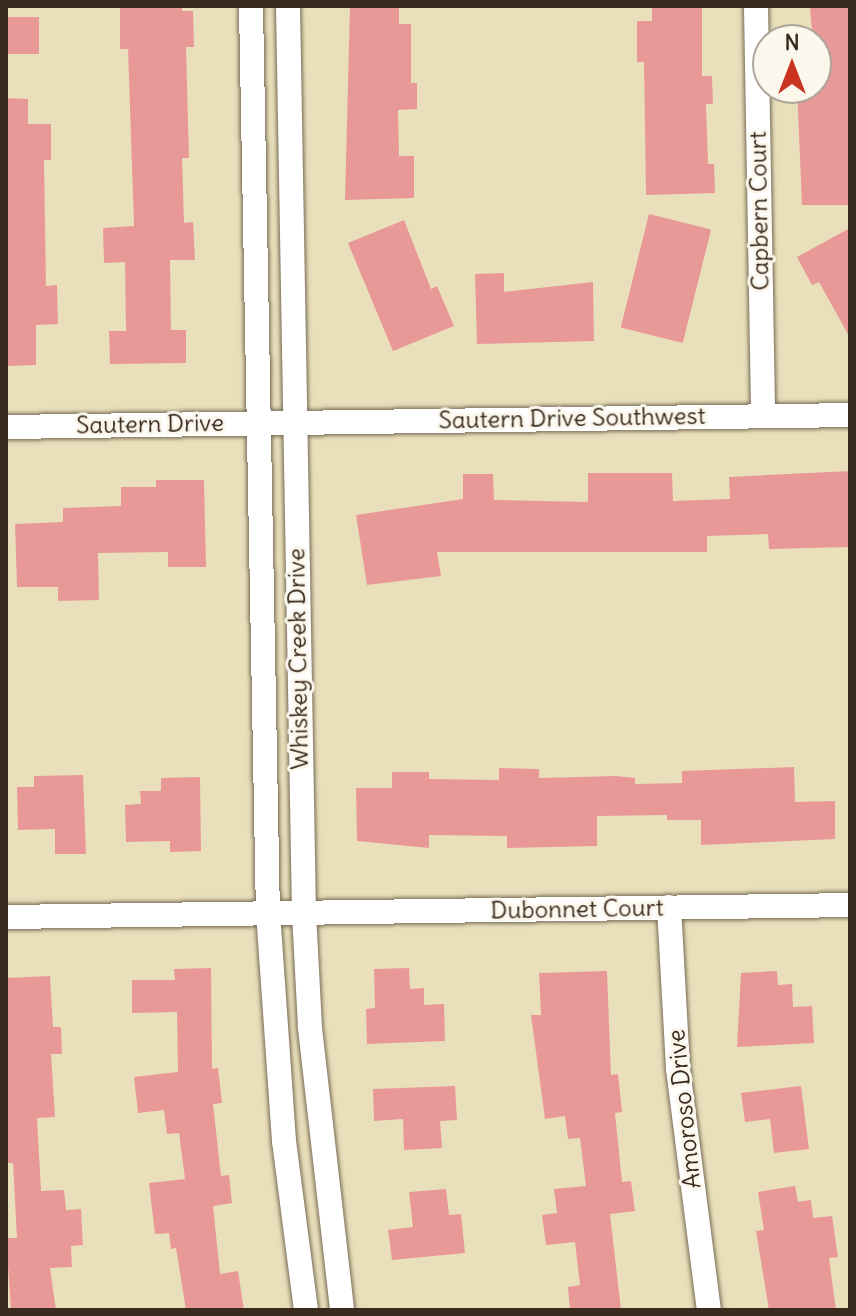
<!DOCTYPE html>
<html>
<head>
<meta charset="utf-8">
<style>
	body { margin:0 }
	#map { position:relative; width:856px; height:1316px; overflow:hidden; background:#e9e0bb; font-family:Delius,sans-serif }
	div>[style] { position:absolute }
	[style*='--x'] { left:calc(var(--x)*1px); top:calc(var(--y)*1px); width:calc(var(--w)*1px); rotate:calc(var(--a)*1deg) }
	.building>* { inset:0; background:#e89997; transform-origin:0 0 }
	.roads { filter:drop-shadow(0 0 2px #786a55) drop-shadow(0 0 2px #786a55) }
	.minor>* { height:24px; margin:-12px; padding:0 12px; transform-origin:12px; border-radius:12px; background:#fff }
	span { translate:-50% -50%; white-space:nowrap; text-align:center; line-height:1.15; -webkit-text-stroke:6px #fbf7ec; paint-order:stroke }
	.street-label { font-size:24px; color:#3b2a1e }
	.frame { position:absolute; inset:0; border:8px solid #3b2a1e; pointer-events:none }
	.north { position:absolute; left:752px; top:24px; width:80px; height:80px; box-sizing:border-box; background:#fbf7ec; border:2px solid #aea59a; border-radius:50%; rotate:0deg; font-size:22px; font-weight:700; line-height:32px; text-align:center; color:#3b2a1e }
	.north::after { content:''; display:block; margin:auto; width:28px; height:36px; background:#c8321e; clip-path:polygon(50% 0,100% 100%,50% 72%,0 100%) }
</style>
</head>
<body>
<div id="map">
	<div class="building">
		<div style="clip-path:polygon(120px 6px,182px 6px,182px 11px,193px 11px,194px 47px,186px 47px,189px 158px,182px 158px,184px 223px,193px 222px,195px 260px,170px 260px,171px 330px,186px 330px,186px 363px,110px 364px,109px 331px,126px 331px,125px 262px,104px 263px,103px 228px,134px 226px,128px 49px,120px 49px)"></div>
		<div style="clip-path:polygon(350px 6px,399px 6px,399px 24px,411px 24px,411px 83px,417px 83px,417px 109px,398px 110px,399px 156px,414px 156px,414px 198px,345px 200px)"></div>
		<div style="clip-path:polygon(652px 6px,702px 6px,702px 76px,712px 76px,713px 104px,706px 104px,708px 164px,714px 164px,715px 193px,646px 195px,644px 62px,637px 62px,637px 21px,652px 21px)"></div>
		<div style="clip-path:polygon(810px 6px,850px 6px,850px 205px,802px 205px,797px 88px,816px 88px)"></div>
		<div style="left:39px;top:17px;width:37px;height:33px;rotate:90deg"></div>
		<div style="clip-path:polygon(6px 98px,28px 99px,28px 124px,51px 124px,51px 160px,44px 160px,46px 286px,57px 285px,58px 324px,36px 325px,36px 365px,6px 366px)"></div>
		<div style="left:649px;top:214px;width:64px;height:117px;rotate:14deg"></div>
		<div style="clip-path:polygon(404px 220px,431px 289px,437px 286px,454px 326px,393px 351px,348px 243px)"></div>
		<div style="clip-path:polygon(850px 228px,850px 338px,819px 282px,812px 285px,797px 257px)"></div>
		<div style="clip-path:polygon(504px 273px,504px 292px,593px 282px,594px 341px,477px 344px,475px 274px)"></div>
		<div style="clip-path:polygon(850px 471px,850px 547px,769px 549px,768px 534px,707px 536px,707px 552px,437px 552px,441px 576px,367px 585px,356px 515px,463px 499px,463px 474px,493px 474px,494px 500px,588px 502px,588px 473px,672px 473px,673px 501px,730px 499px,729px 477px)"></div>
		<div style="clip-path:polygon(156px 480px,204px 480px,206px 567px,168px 567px,168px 552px,98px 553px,99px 600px,58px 601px,58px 587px,17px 587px,15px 524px,63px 522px,63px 508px,121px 506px,121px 487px,156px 487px)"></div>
		<div style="clip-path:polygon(794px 767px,795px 802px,835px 801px,835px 839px,701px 845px,701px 820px,667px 820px,667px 815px,597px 816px,597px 846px,507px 848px,507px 836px,429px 835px,429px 848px,357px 841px,356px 788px,392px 788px,392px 772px,429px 772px,429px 779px,499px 780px,499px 768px,539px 769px,539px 778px,616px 776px,635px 778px,635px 784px,682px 783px,682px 771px)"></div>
		<div style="clip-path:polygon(83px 775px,86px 854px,55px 854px,55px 829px,18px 830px,17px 787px,34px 787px,34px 776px)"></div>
		<div style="clip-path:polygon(200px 777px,201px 851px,170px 852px,170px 841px,126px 842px,125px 805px,141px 804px,140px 791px,161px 791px,161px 778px)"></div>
		<div style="clip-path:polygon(211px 968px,212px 1069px,218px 1068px,222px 1103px,213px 1104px,221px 1176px,229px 1175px,232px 1203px,213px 1206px,220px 1274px,238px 1271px,244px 1310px,186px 1310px,176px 1248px,171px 1249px,169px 1233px,155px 1234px,149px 1183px,185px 1179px,179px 1133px,167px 1134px,164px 1110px,138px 1113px,134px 1077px,178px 1072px,177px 1012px,132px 1013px,132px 980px,175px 980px,174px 969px)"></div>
		<div style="clip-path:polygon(409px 968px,410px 989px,424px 988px,424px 1005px,444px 1004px,445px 1041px,367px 1044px,366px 1009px,375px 1008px,374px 969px)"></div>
		<div style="clip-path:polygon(607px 971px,611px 1075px,618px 1074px,622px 1112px,615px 1113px,622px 1182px,631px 1181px,635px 1211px,610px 1214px,621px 1310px,570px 1310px,568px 1287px,580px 1285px,575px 1242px,546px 1245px,542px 1215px,557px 1213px,554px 1189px,586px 1186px,580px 1138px,568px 1139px,565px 1116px,545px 1119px,531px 1015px,541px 1015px,539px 973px)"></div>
		<div style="clip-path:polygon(777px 971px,778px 985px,792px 984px,793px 1007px,812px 1006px,814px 1043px,737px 1047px,741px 973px)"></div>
		<div style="clip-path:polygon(50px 976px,53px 1027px,61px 1027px,62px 1054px,51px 1054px,55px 1117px,37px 1118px,41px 1191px,64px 1190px,66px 1210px,81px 1209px,83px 1245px,71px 1246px,72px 1267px,50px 1268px,56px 1310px,11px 1310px,6px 1238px,17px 1238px,13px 1163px,6px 1163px,6px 978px)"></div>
		<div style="clip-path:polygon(455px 1086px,457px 1120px,440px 1121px,442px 1148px,404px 1150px,403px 1119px,374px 1121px,373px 1089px)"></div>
		<div style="clip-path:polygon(801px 1086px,809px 1149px,774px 1153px,770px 1119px,745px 1122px,741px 1093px)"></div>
		<div style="clip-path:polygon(795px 1186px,798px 1202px,811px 1200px,813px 1218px,832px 1216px,838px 1257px,829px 1258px,836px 1310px,769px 1310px,756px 1231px,764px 1230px,758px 1192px)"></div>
		<div style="clip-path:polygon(446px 1189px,449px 1215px,461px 1214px,465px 1253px,392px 1260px,388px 1230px,413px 1227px,409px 1192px)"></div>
	</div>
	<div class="roads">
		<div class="minor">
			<div style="--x:251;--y:6;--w:906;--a:88.93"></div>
			<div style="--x:268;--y:912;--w:230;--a:86"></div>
			<div style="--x:284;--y:1141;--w:170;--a:82.6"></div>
			<div style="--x:288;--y:6;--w:907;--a:88.99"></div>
			<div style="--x:304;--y:913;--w:115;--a:87"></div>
			<div style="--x:310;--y:1028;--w:284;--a:83.5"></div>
			<div style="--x:756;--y:6;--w:410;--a:89"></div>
			<div style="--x:6;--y:427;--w:844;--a:-0.81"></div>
			<div style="--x:669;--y:907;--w:162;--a:86.8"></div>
			<div style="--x:678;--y:1069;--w:243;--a:82.7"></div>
			<div style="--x:6;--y:917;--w:844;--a:-0.81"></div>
		</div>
	</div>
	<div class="street-label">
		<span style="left:759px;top:211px;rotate:-91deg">Capbern Court</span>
		<span style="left:572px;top:418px;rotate:-1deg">Sautern Drive Southwest</span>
		<span style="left:150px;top:424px;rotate:-1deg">Sautern Drive</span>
		<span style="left:298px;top:659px;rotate:-91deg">Whiskey Creek Drive</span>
		<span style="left:577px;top:909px;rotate:-1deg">Dubonnet Court</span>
		<span style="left:684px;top:1109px;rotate:-96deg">Amoroso Drive</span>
	</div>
	<div class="frame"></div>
	<div class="north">N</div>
</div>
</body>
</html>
